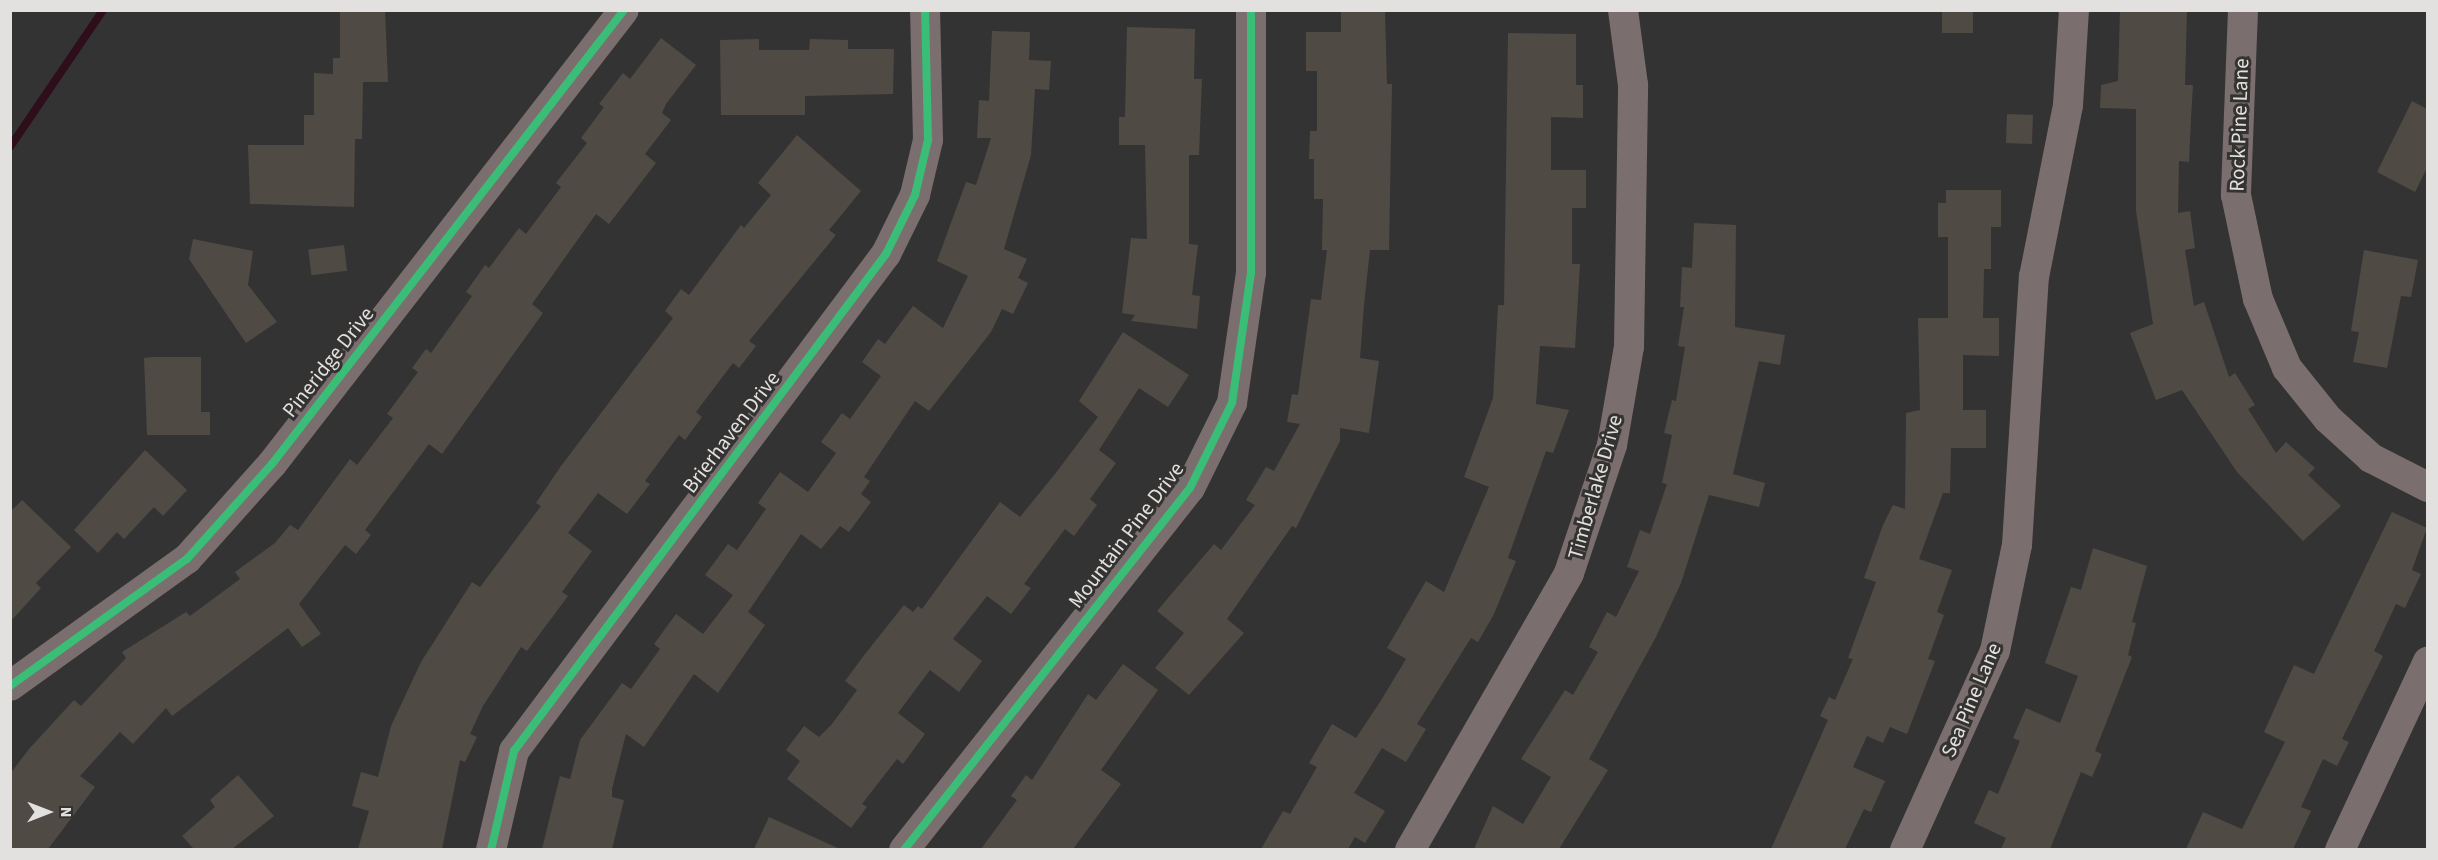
<!DOCTYPE html>
<html>
<head>
<meta charset="utf-8">
<style>
	body { margin:0 }
	#map { position:relative; width:2438px; height:860px; overflow:hidden; background:#343333; font-family:"Source Sans 3",sans-serif }
	div>[style] { position:absolute }
	[style*='--x'] { left:calc(var(--x)*1px); top:calc(var(--y)*1px); width:calc(var(--w)*1px); rotate:calc(var(--a)*1deg) }
	.stream>* { height:8px; margin:-4px; padding:0 4px; transform-origin:4px; border-radius:4px; background:#2e0e1b }
	.building>* { inset:0; background:#504a44; transform-origin:0 0 }
	.minor>* { height:30px; margin:-15px; padding:0 15px; transform-origin:15px; border-radius:15px; background:#7b6e6e }
	.cycleway>* { height:8px; margin:-4px; padding:0 4px; transform-origin:4px; border-radius:4px; background:#3abd76 }
	span { translate:-50% -50%; white-space:nowrap; text-align:center; line-height:1.15; -webkit-text-stroke:6px #353332; paint-order:stroke }
	.street-label { font-size:21px; color:#e2e1e0 }
	.frame { position:absolute; inset:0; border:12px solid #e2e1e0; pointer-events:none }
	.north { position:absolute; left:18px; top:782px; width:60px; height:60px; -webkit-text-stroke:4px #353332; paint-order:stroke; rotate:90deg; font-size:16px; font-weight:700; line-height:24px; text-align:center; color:#e2e1e0 }
	.north::after { content:''; display:block; margin:auto; width:21px; height:27px; background:#e2e1e0; clip-path:polygon(50% 0,100% 100%,50% 72%,0 100%) }
</style>
</head>
<body>
<div id="map">
	<div class="stream">
		<div style="--x:10;--y:147;--w:166;--a:-55.8"></div>
	</div>
	<div class="building">
		<div style="clip-path:polygon(340px 10px,385px 10px,388px 82px,363px 82px,362px 139px,355px 139px,354px 207px,250px 204px,248px 145px,304px 145px,304px 115px,314px 115px,314px 73px,333px 74px,333px 58px,340px 58px)"></div>
		<div style="clip-path:polygon(1341px 10px,1385px 10px,1387px 84px,1392px 84px,1389px 250px,1370px 250px,1364px 305px,1360px 358px,1379px 361px,1369px 433px,1340px 428px,1340px 441px,1296px 528px,1292px 526px,1227px 619px,1244px 633px,1189px 695px,1155px 668px,1184px 633px,1157px 611px,1214px 544px,1221px 550px,1255px 505px,1246px 500px,1266px 467px,1274px 471px,1300px 424px,1287px 422px,1292px 394px,1298px 395px,1311px 299px,1321px 300px,1327px 250px,1322px 250px,1323px 199px,1314px 199px,1314px 159px,1309px 159px,1310px 131px,1317px 131px,1317px 71px,1306px 71px,1306px 32px,1341px 32px)"></div>
		<div style="left:1942px;top:10px;width:31px;height:23px"></div>
		<div style="clip-path:polygon(2120px 10px,2187px 10px,2185px 85px,2193px 85px,2191px 118px,2189px 162px,2179px 161px,2178px 213px,2190px 211px,2195px 248px,2185px 250px,2194px 306px,2204px 302px,2229px 377px,2235px 373px,2255px 405px,2248px 409px,2276px 453px,2286px 442px,2315px 468px,2308px 475px,2341px 506px,2303px 541px,2237px 472px,2182px 390px,2156px 400px,2130px 333px,2153px 324px,2136px 211px,2136px 109px,2100px 108px,2101px 85px,2118px 81px)"></div>
		<div style="clip-path:polygon(1127px 27px,1195px 29px,1194px 79px,1202px 79px,1199px 155px,1189px 155px,1189px 244px,1198px 245px,1192px 295px,1200px 296px,1197px 329px,1131px 321px,1135px 315px,1122px 313px,1131px 238px,1147px 239px,1145px 145px,1119px 145px,1119px 117px,1125px 117px)"></div>
		<div style="clip-path:polygon(992px 31px,1030px 32px,1029px 60px,1051px 61px,1049px 90px,1035px 89px,1031px 155px,1004px 249px,1027px 259px,1018px 278px,1028px 283px,1013px 314px,1002px 309px,991px 332px,929px 411px,915px 401px,864px 477px,870px 481px,861px 494px,871px 502px,849px 532px,840px 526px,821px 549px,801px 534px,748px 612px,765px 625px,718px 693px,694px 674px,644px 747px,626px 734px,612px 789px,612px 797px,624px 800px,612px 849px,542px 849px,560px 776px,570px 779px,580px 740px,622px 683px,631px 689px,660px 649px,654px 644px,676px 614px,703px 634px,733px 595px,705px 575px,728px 544px,737px 550px,766px 509px,758px 503px,780px 472px,808px 492px,836px 453px,821px 442px,842px 413px,850px 419px,881px 376px,862px 362px,878px 339px,885px 344px,913px 306px,943px 328px,968px 276px,937px 261px,966px 182px,976px 185px,991px 138px,977px 138px,979px 100px,989px 101px)"></div>
		<div style="clip-path:polygon(1508px 33px,1576px 34px,1576px 85px,1583px 85px,1583px 118px,1551px 117px,1551px 170px,1586px 170px,1586px 208px,1572px 208px,1572px 264px,1580px 264px,1575px 348px,1540px 346px,1536px 404px,1569px 410px,1553px 453px,1546px 451px,1508px 558px,1516px 561px,1494px 614px,1478px 642px,1471px 638px,1417px 724px,1426px 729px,1406px 762px,1382px 748px,1354px 793px,1385px 811px,1365px 843px,1355px 837px,1348px 849px,1261px 849px,1283px 811px,1290px 814px,1317px 767px,1309px 763px,1332px 724px,1356px 738px,1380px 702px,1406px 659px,1387px 648px,1426px 581px,1444px 592px,1489px 487px,1464px 477px,1493px 398px,1498px 305px,1504px 305px)"></div>
		<div style="clip-path:polygon(661px 38px,696px 65px,666px 104px,662px 113px,671px 120px,645px 154px,656px 163px,609px 224px,596px 214px,532px 304px,543px 313px,442px 454px,429px 444px,365px 530px,371px 535px,356px 554px,345px 545px,299px 604px,321px 634px,302px 647px,288px 628px,172px 716px,166px 708px,133px 744px,120px 732px,80px 776px,95px 787px,48px 849px,10px 849px,10px 774px,29px 749px,74px 700px,81px 706px,126px 658px,122px 652px,186px 612px,190px 616px,240px 579px,235px 572px,275px 543px,290px 525px,298px 530px,350px 459px,357px 465px,393px 418px,387px 414px,418px 372px,412px 368px,426px 349px,431px 353px,472px 296px,466px 292px,485px 265px,489px 268px,519px 228px,526px 234px,561px 187px,556px 183px,587px 143px,581px 138px,604px 107px,599px 104px,623px 73px,630px 79px)"></div>
		<div style="clip-path:polygon(759px 39px,759px 50px,809px 50px,810px 39px,848px 40px,848px 49px,894px 49px,893px 94px,805px 96px,805px 115px,721px 115px,720px 40px)"></div>
		<div style="clip-path:polygon(2412px 101px,2427px 109px,2427px 168px,2415px 192px,2377px 172px)"></div>
		<div style="left:2007px;top:114px;width:26px;height:29px;rotate:2deg"></div>
		<div style="clip-path:polygon(797px 135px,861px 191px,829px 230px,836px 235px,749px 341px,756px 346px,739px 368px,733px 363px,696px 412px,702px 417px,685px 440px,679px 435px,645px 481px,650px 484px,627px 514px,598px 493px,568px 533px,592px 551px,562px 592px,568px 596px,527px 651px,521px 647px,483px 706px,470px 734px,477px 737px,465px 762px,460px 760px,442px 849px,358px 849px,369px 811px,352px 806px,361px 772px,378px 777px,391px 726px,421px 662px,472px 582px,480px 587px,541px 506px,536px 503px,561px 466px,673px 318px,665px 311px,681px 289px,689px 295px,741px 225px,744px 228px,771px 195px,758px 183px)"></div>
		<div style="clip-path:polygon(1946px 190px,2001px 190px,2001px 227px,1991px 227px,1991px 269px,1984px 269px,1983px 318px,1999px 318px,1999px 356px,1963px 355px,1963px 410px,1986px 410px,1986px 448px,1951px 448px,1950px 493px,1943px 493px,1919px 559px,1952px 570px,1937px 612px,1944px 615px,1928px 659px,1935px 661px,1907px 734px,1890px 727px,1883px 743px,1867px 736px,1853px 767px,1885px 781px,1871px 812px,1864px 809px,1845px 849px,1771px 849px,1828px 720px,1820px 716px,1829px 697px,1835px 700px,1853px 659px,1848px 658px,1876px 582px,1864px 578px,1883px 525px,1893px 505px,1905px 509px,1906px 413px,1920px 410px,1918px 318px,1948px 318px,1948px 237px,1938px 237px,1938px 203px,1946px 203px)"></div>
		<div style="clip-path:polygon(1694px 223px,1736px 225px,1735px 327px,1785px 335px,1780px 365px,1759px 361px,1733px 474px,1765px 483px,1759px 507px,1709px 495px,1681px 583px,1656px 637px,1589px 759px,1608px 770px,1559px 849px,1474px 849px,1493px 806px,1523px 824px,1551px 777px,1521px 759px,1565px 690px,1573px 695px,1598px 652px,1589px 647px,1607px 612px,1616px 617px,1639px 571px,1627px 567px,1640px 530px,1650px 534px,1667px 484px,1662px 483px,1672px 435px,1664px 433px,1672px 400px,1676px 401px,1685px 347px,1678px 346px,1684px 307px,1680px 307px,1682px 267px,1692px 268px)"></div>
		<div style="clip-path:polygon(193px 239px,253px 251px,248px 285px,277px 322px,246px 343px,189px 259px)"></div>
		<div style="left:344px;top:245px;width:26px;height:36px;rotate:83deg"></div>
		<div style="clip-path:polygon(2364px 250px,2418px 260px,2411px 297px,2401px 296px,2387px 368px,2353px 362px,2359px 332px,2351px 331px)"></div>
		<div style="clip-path:polygon(1123px 332px,1189px 375px,1168px 407px,1139px 388px,1099px 450px,1116px 463px,1090px 499px,1097px 505px,1074px 536px,1065px 529px,1024px 584px,1031px 588px,1011px 614px,987px 596px,953px 639px,982px 661px,959px 692px,930px 670px,898px 713px,925px 734px,903px 764px,897px 759px,862px 804px,867px 807px,851px 828px,787px 779px,800px 761px,786px 750px,804px 726px,819px 737px,832px 724px,857px 690px,845px 681px,865px 654px,904px 605px,913px 612px,918px 606px,922px 609px,1000px 502px,1020px 517px,1055px 474px,1098px 417px,1079px 401px)"></div>
		<div style="clip-path:polygon(153px 357px,201px 357px,201px 412px,210px 412px,210px 435px,147px 435px,144px 358px)"></div>
		<div style="clip-path:polygon(145px 450px,187px 490px,163px 516px,154px 507px,124px 539px,117px 532px,98px 553px,74px 530px)"></div>
		<div style="clip-path:polygon(22px 500px,71px 547px,36px 583px,41px 588px,10px 622px,10px 512px)"></div>
		<div style="clip-path:polygon(2392px 512px,2427px 528px,2412px 570px,2421px 574px,2405px 608px,2396px 604px,2374px 651px,2383px 656px,2342px 739px,2349px 742px,2337px 766px,2323px 759px,2301px 807px,2311px 811px,2293px 849px,2186px 849px,2203px 812px,2242px 829px,2285px 742px,2264px 732px,2294px 665px,2314px 674px)"></div>
		<div style="clip-path:polygon(2093px 548px,2147px 566px,2132px 622px,2136px 623px,2128px 655px,2132px 657px,2095px 751px,2102px 754px,2092px 777px,2081px 772px,2050px 849px,2001px 849px,2006px 838px,1974px 823px,1989px 790px,1998px 794px,2020px 741px,2013px 738px,2026px 708px,2060px 723px,2078px 676px,2045px 663px,2071px 587px,2081px 590px)"></div>
		<div style="clip-path:polygon(1123px 664px,1158px 690px,1101px 770px,1121px 784px,1073px 849px,981px 849px,1017px 800px,1011px 796px,1026px 775px,1032px 780px,1088px 694px,1096px 700px)"></div>
		<div style="clip-path:polygon(238px 775px,274px 816px,232px 849px,194px 849px,182px 836px,215px 807px,210px 800px)"></div>
		<div style="clip-path:polygon(769px 817px,840px 849px,754px 849px)"></div>
	</div>
	<div class="minor">
		<div style="--x:2243;--y:10;--w:185;--a:92.2"></div>
		<div style="--x:2236;--y:195;--w:106;--a:78.1"></div>
		<div style="--x:2258;--y:299;--w:75;--a:67.2"></div>
		<div style="--x:2287;--y:368;--w:65;--a:51.2"></div>
		<div style="--x:2328;--y:419;--w:58;--a:42.2"></div>
		<div style="--x:2371;--y:458;--w:64;--a:27"></div>
		<div style="--x:10;--y:686;--w:218;--a:-35.7"></div>
		<div style="--x:187;--y:559;--w:127;--a:-48.2"></div>
		<div style="--x:272;--y:464;--w:574;--a:-52.21"></div>
		<div style="--x:491;--y:850;--w:102;--a:-76.9"></div>
		<div style="--x:514;--y:751;--w:621;--a:-53.19"></div>
		<div style="--x:886;--y:254;--w:66;--a:-63.8"></div>
		<div style="--x:915;--y:195;--w:57;--a:-76.7"></div>
		<div style="--x:928;--y:140;--w:130;--a:-91.3"></div>
		<div style="--x:904;--y:850;--w:461;--a:-51.7"></div>
		<div style="--x:1190;--y:488;--w:95;--a:-63.7"></div>
		<div style="--x:1232;--y:403;--w:131;--a:-81.7"></div>
		<div style="--x:1251;--y:273;--w:263;--a:-90"></div>
		<div style="--x:1410;--y:850;--w:319;--a:-60.1"></div>
		<div style="--x:1569;--y:573;--w:135;--a:-71.4"></div>
		<div style="--x:1612;--y:445;--w:99;--a:-80.2"></div>
		<div style="--x:1629;--y:347;--w:262;--a:-89.1"></div>
		<div style="--x:1633;--y:85;--w:76;--a:-97.6"></div>
		<div style="--x:1905;--y:850;--w:218;--a:-65.7"></div>
		<div style="--x:1995;--y:651;--w:108;--a:-78.3"></div>
		<div style="--x:2017;--y:545;--w:269;--a:-86.4"></div>
		<div style="--x:2034;--y:277;--w:175;--a:-78.8"></div>
		<div style="--x:2068;--y:105;--w:95;--a:-86.4"></div>
		<div style="--x:2340;--y:850;--w:208;--a:-65"></div>
	</div>
	<div class="cycleway">
		<div style="--x:10;--y:686;--w:218;--a:-35.7"></div>
		<div style="--x:187;--y:559;--w:127;--a:-48.2"></div>
		<div style="--x:272;--y:464;--w:574;--a:-52.21"></div>
		<div style="--x:491;--y:850;--w:102;--a:-76.9"></div>
		<div style="--x:514;--y:751;--w:621;--a:-53.19"></div>
		<div style="--x:886;--y:254;--w:66;--a:-63.8"></div>
		<div style="--x:915;--y:195;--w:57;--a:-76.7"></div>
		<div style="--x:928;--y:140;--w:130;--a:-91.3"></div>
		<div style="--x:904;--y:850;--w:461;--a:-51.7"></div>
		<div style="--x:1190;--y:488;--w:95;--a:-63.7"></div>
		<div style="--x:1232;--y:403;--w:131;--a:-81.7"></div>
		<div style="--x:1251;--y:273;--w:263;--a:-90"></div>
	</div>
	<div class="street-label">
		<span style="left:2239px;top:125px;rotate:-88deg">Rock Pine Lane</span>
		<span style="left:328px;top:362px;rotate:-52deg">Pineridge Drive</span>
		<span style="left:731px;top:432px;rotate:-53deg">Brierhaven Drive</span>
		<span style="left:1595px;top:487px;rotate:-74deg">Timberlake Drive</span>
		<span style="left:1126px;top:535px;rotate:-53deg">Mountain Pine Drive</span>
		<span style="left:1971px;top:700px;rotate:-67deg">Sea Pine Lane</span>
	</div>
	<div class="frame"></div>
	<div class="north">N</div>
</div>
</body>
</html>
